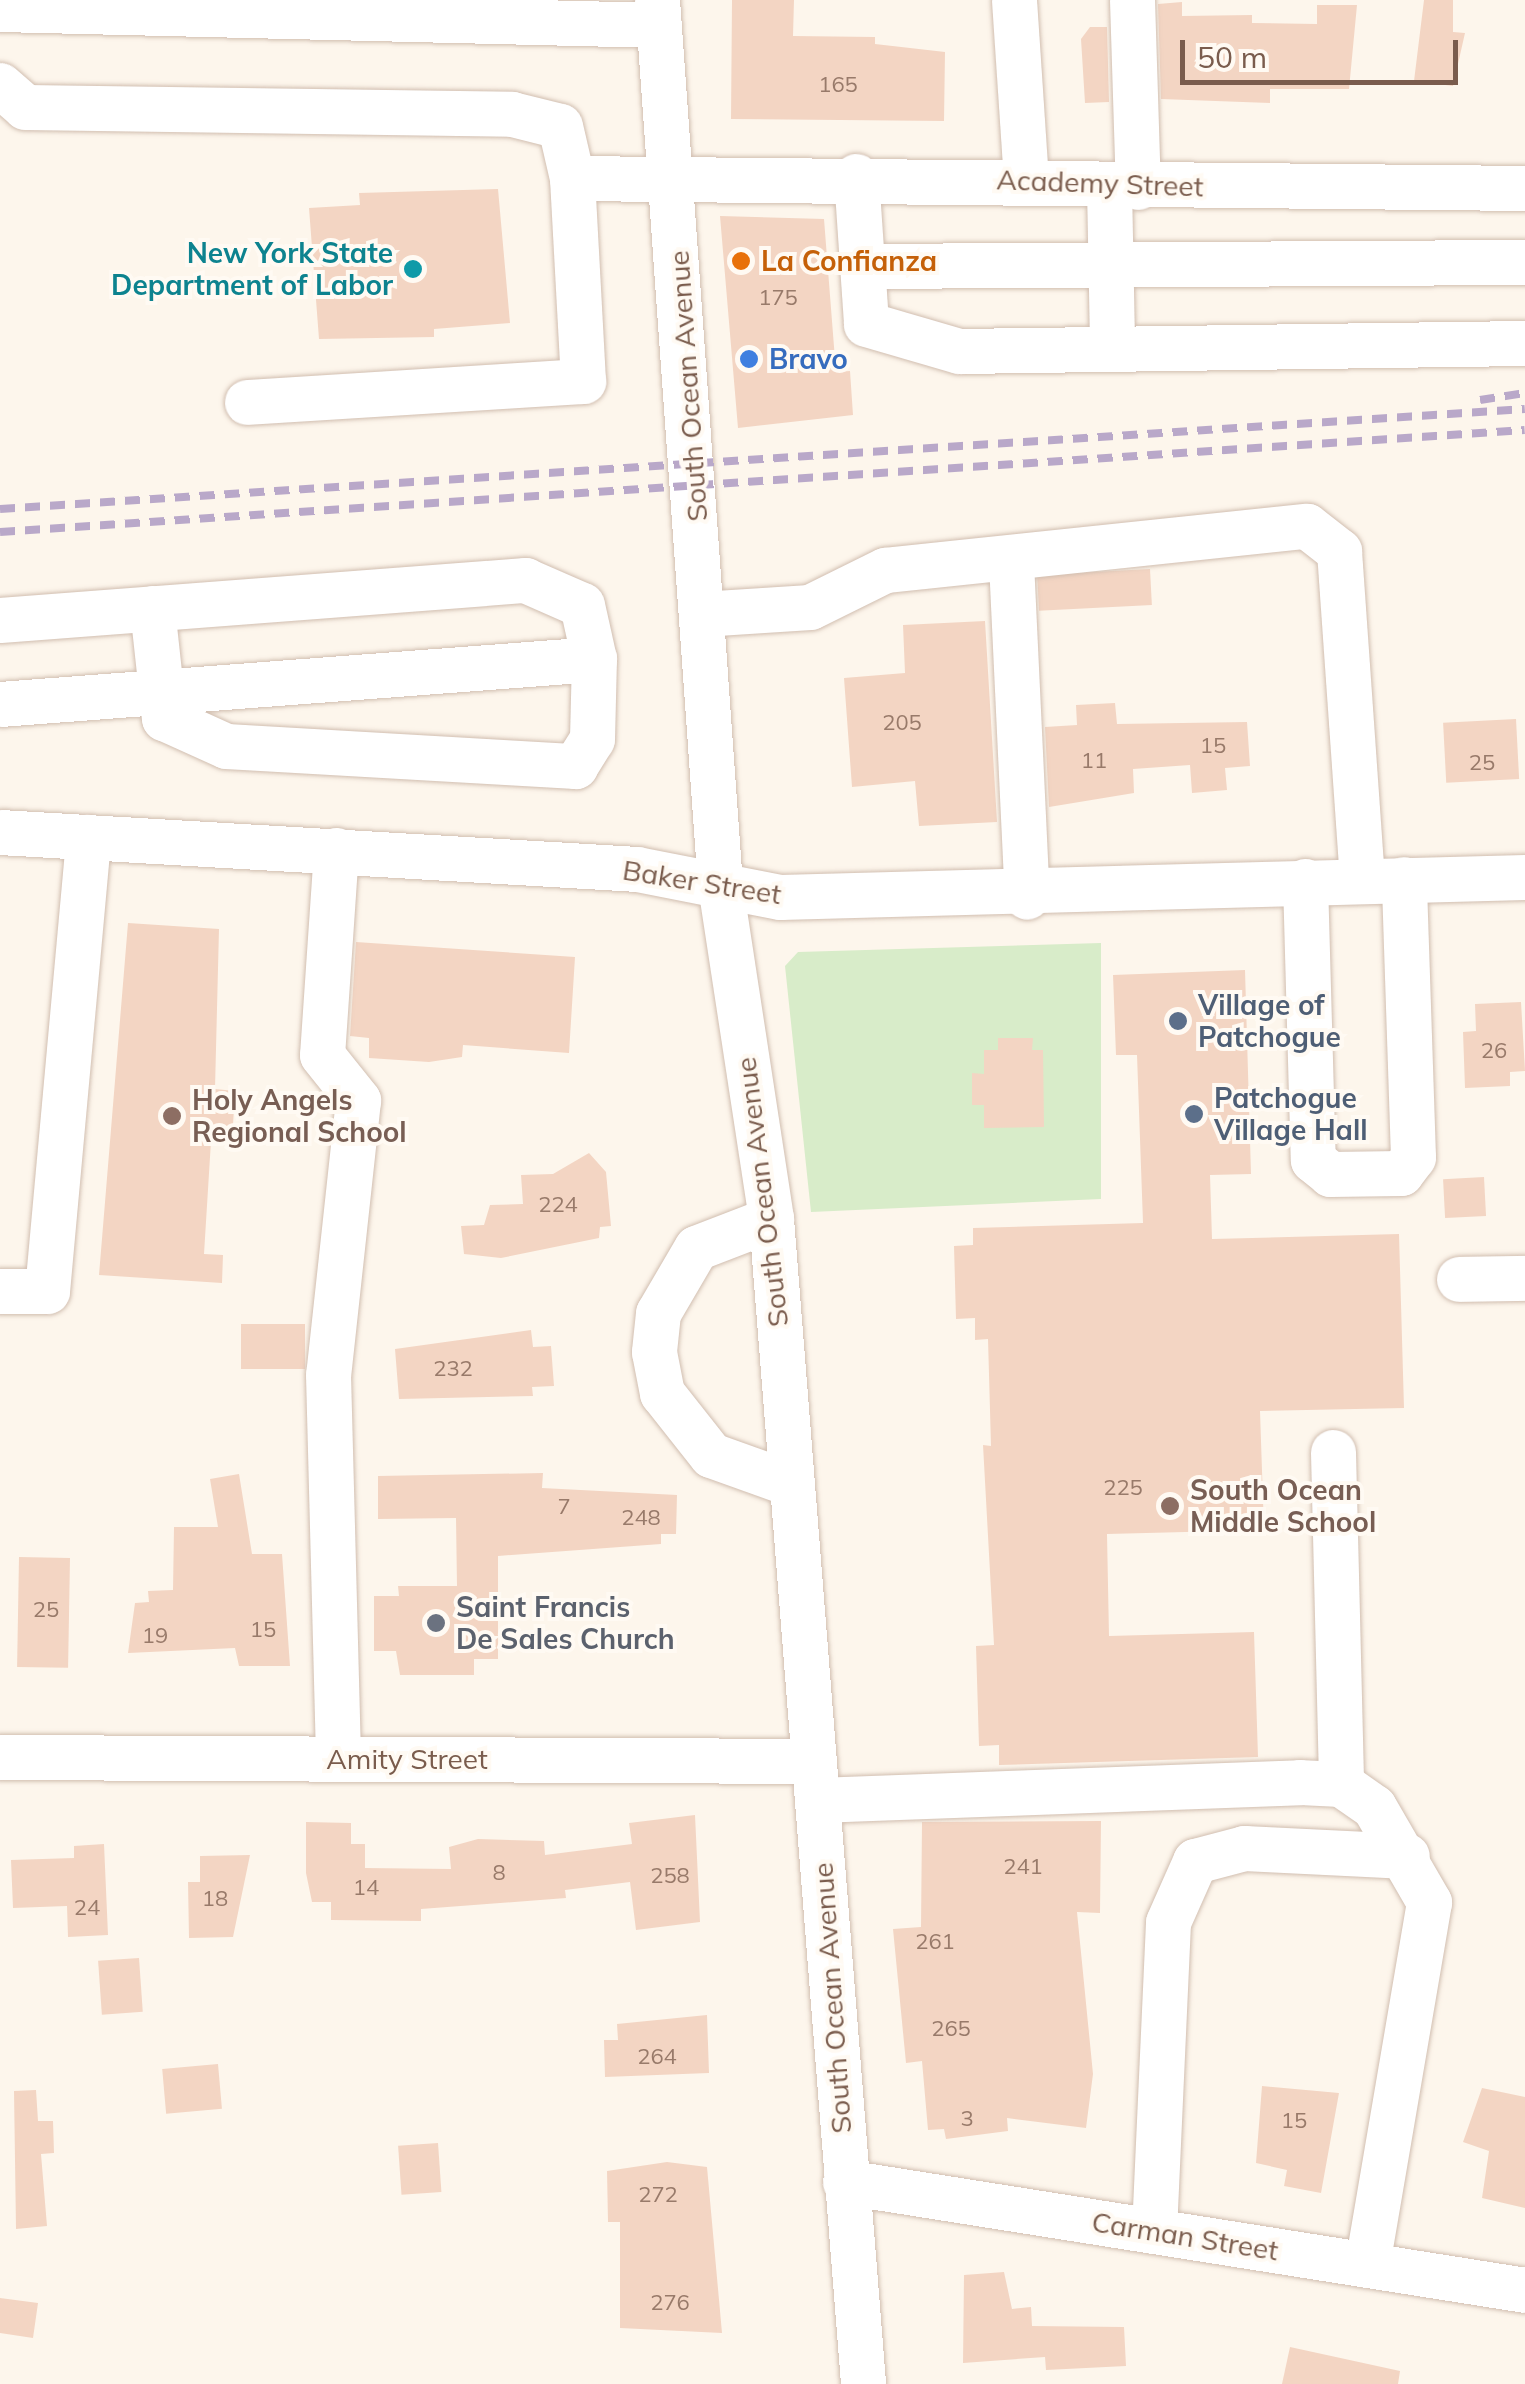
<!DOCTYPE html>
<html>
<head>
<meta charset="utf-8">
<style>
	body { margin:0 }
	#map { position:relative; width:1525px; height:2384px; overflow:hidden; background:#fdf6ec; font-family:Mulish,sans-serif }
	div>[style] { position:absolute }
	[style*='--x'] { left:calc(var(--x)*1px); top:calc(var(--y)*1px); width:calc(var(--w)*1px); rotate:calc(var(--a)*1deg) }
	.green>* { inset:0; background:#d8ecc9 }
	.building>* { inset:0; background:#f3d5c3; transform-origin:0 0 }
	.roads { filter:drop-shadow(0 0 2px #d1beb0) drop-shadow(0 0 2px #d1beb0) }
	.minor>* { height:45px; margin:-22.5px; padding:0 22.5px; transform-origin:22.5px; border-radius:22.5px; background:#fff }
	.rail>* { height:8px; margin-top:-4px; transform-origin:0; background:repeating-linear-gradient(90deg,#b9a8c9 0 15px,transparent 0 25px) }
	.dots>* { width:28px; height:28px; translate:-50% -50%; box-sizing:border-box; border:5px solid #fffaf3; border-radius:50% }
	span { translate:-50% -50%; white-space:nowrap; text-align:center; line-height:1.15; -webkit-text-stroke:8px #fffaf3; paint-order:stroke }
	.number-label { font-size:22px; color:#987a6a }
	.number-label span { -webkit-text-stroke-width:0 }
	.street-label { font-size:28px; color:#7a5c4d }
	.culture-label { font-size:28px; color:#0d838f; font-weight:700 }
	.right { translate:-100% -50%; text-align:right }
	.food-label { font-size:28px; color:#c56008; font-weight:700 }
	.left { translate:0 -50%; text-align:left }
	.shop-label { font-size:28px; color:#366cbe; font-weight:700 }
	.service-label { font-size:28px; color:#4e5e75; font-weight:700 }
	.education-label { font-size:28px; color:#785e54; font-weight:700 }
	.worship-label { font-size:28px; color:#5b616d; font-weight:700 }
	.scale { position:absolute; left:1180px; top:40px; width:278px; height:45px; box-sizing:border-box; border:5px solid #7a5c4d; border-top:0; padding-left:12px; font-size:30px; line-height:35px; white-space:nowrap; color:#7a5c4d; -webkit-text-stroke:8px #fffaf3; paint-order:stroke }
</style>
</head>
<body>
<div id="map">
	<div class="green">
		<div style="clip-path:polygon(1101px 943px,1101px 1199px,811px 1212px,785px 966px,798px 952px)"></div>
	</div>
	<div class="building">
		<div style="clip-path:polygon(732px 0,794px 0,793px 36px,875px 37px,875px 44px,945px 52px,944px 121px,731px 119px)"></div>
		<div style="clip-path:polygon(1424px 0,1453px 0,1453px 32px,1465px 33px,1453px 86px,1414px 81px)"></div>
		<div style="clip-path:polygon(1182px 2px,1182px 16px,1252px 15px,1252px 23px,1317px 24px,1317px 5px,1357px 5px,1349px 89px,1270px 89px,1270px 103px,1161px 99px,1158px 4px)"></div>
		<div style="clip-path:polygon(1090px 27px,1107px 27px,1109px 102px,1085px 103px,1081px 39px)"></div>
		<div style="clip-path:polygon(498px 189px,510px 323px,434px 329px,434px 337px,319px 339px,309px 208px,360px 205px,359px 193px)"></div>
		<div style="clip-path:polygon(720px 216px,824px 219px,836px 372px,850px 371px,853px 415px,738px 428px)"></div>
		<div style="left:1150px;top:569px;width:36px;height:113px;rotate:87deg"></div>
		<div style="clip-path:polygon(985px 621px,997px 822px,919px 826px,915px 781px,852px 787px,844px 678px,905px 673px,903px 625px)"></div>
		<div style="clip-path:polygon(1115px 703px,1117px 724px,1247px 722px,1250px 766px,1225px 768px,1227px 790px,1192px 793px,1190px 765px,1133px 769px,1134px 793px,1049px 807px,1045px 727px,1077px 725px,1076px 705px)"></div>
		<div style="left:1516px;top:719px;width:60px;height:73px;rotate:87deg"></div>
		<div style="clip-path:polygon(128px 923px,219px 929px,215px 1089px,235px 1091px,232px 1142px,211px 1141px,204px 1254px,223px 1255px,222px 1283px,99px 1275px)"></div>
		<div style="clip-path:polygon(356px 942px,575px 957px,569px 1053px,463px 1045px,462px 1057px,429px 1062px,369px 1058px,369px 1038px,350px 1036px)"></div>
		<div style="clip-path:polygon(1245px 970px,1251px 1174px,1210px 1175px,1212px 1239px,1399px 1234px,1404px 1408px,1260px 1411px,1264px 1530px,1107px 1534px,1109px 1636px,1254px 1632px,1258px 1757px,999px 1765px,999px 1745px,979px 1746px,976px 1646px,994px 1645px,983px 1445px,991px 1446px,988px 1339px,975px 1340px,975px 1318px,956px 1319px,954px 1246px,973px 1245px,973px 1228px,1143px 1223px,1137px 1055px,1116px 1055px,1113px 975px)"></div>
		<div style="clip-path:polygon(1521px 1002px,1525px 1071px,1510px 1072px,1510px 1086px,1465px 1088px,1463px 1032px,1476px 1031px,1475px 1004px)"></div>
		<div style="clip-path:polygon(998px 1038px,1033px 1038px,1032px 1050px,1043px 1050px,1044px 1127px,984px 1128px,984px 1105px,972px 1105px,972px 1073px,984px 1074px,984px 1050px,998px 1050px)"></div>
		<div style="clip-path:polygon(589px 1153px,606px 1172px,611px 1226px,600px 1227px,599px 1238px,501px 1258px,464px 1254px,461px 1226px,484px 1225px,490px 1205px,523px 1204px,521px 1175px,553px 1174px)"></div>
		<div style="left:1484px;top:1177px;width:39px;height:41px;rotate:87deg"></div>
		<div style="left:241px;top:1324px;width:64px;height:45px"></div>
		<div style="clip-path:polygon(531px 1330px,533px 1347px,551px 1346px,554px 1386px,532px 1387px,533px 1396px,399px 1399px,395px 1349px)"></div>
		<div style="clip-path:polygon(543px 1473px,542px 1488px,677px 1495px,676px 1534px,661px 1534px,661px 1544px,498px 1556px,498px 1659px,474px 1659px,474px 1675px,400px 1675px,396px 1651px,374px 1651px,374px 1596px,399px 1596px,398px 1586px,457px 1586px,456px 1518px,378px 1519px,378px 1476px)"></div>
		<div style="clip-path:polygon(239px 1474px,252px 1554px,282px 1554px,290px 1666px,239px 1666px,235px 1648px,128px 1653px,135px 1603px,149px 1602px,148px 1591px,173px 1590px,174px 1527px,218px 1527px,210px 1479px)"></div>
		<div style="left:19px;top:1557px;width:51px;height:110px;rotate:1deg"></div>
		<div style="clip-path:polygon(695px 1815px,700px 1922px,636px 1930px,630px 1882px,565px 1890px,566px 1898px,421px 1909px,421px 1921px,331px 1920px,331px 1902px,312px 1902px,306px 1873px,306px 1822px,351px 1823px,351px 1844px,365px 1844px,365px 1868px,451px 1869px,449px 1847px,478px 1839px,544px 1841px,545px 1855px,632px 1844px,629px 1823px)"></div>
		<div style="clip-path:polygon(1101px 1821px,1100px 1913px,1077px 1912px,1093px 2074px,1086px 2128px,1007px 2118px,1008px 2131px,946px 2139px,944px 2129px,928px 2130px,922px 2061px,906px 2063px,893px 1929px,921px 1927px,922px 1822px)"></div>
		<div style="clip-path:polygon(104px 1844px,108px 1935px,68px 1937px,67px 1906px,13px 1908px,11px 1860px,74px 1858px,74px 1846px)"></div>
		<div style="clip-path:polygon(250px 1855px,233px 1937px,189px 1938px,188px 1882px,200px 1882px,200px 1856px)"></div>
		<div style="left:139px;top:1958px;width:54px;height:41px;rotate:86deg"></div>
		<div style="clip-path:polygon(707px 2015px,709px 2073px,605px 2077px,604px 2040px,618px 2040px,617px 2024px)"></div>
		<div style="left:218px;top:2064px;width:45px;height:56px;rotate:85deg"></div>
		<div style="clip-path:polygon(1262px 2086px,1339px 2093px,1321px 2193px,1284px 2186px,1287px 2170px,1256px 2163px)"></div>
		<div style="clip-path:polygon(1482px 2088px,1525px 2097px,1525px 2208px,1482px 2198px,1489px 2151px,1463px 2142px)"></div>
		<div style="clip-path:polygon(36px 2090px,38px 2121px,53px 2121px,54px 2153px,41px 2154px,47px 2226px,16px 2229px,14px 2091px)"></div>
		<div style="left:438px;top:2143px;width:49px;height:40px;rotate:86deg"></div>
		<div style="clip-path:polygon(667px 2162px,707px 2167px,722px 2333px,620px 2328px,620px 2222px,608px 2222px,607px 2171px)"></div>
		<div style="clip-path:polygon(1004px 2272px,1012px 2309px,1031px 2307px,1032px 2326px,1124px 2327px,1126px 2366px,1046px 2370px,1045px 2357px,963px 2363px,964px 2275px)"></div>
		<div style="clip-path:polygon(0 2298px,38px 2303px,33px 2338px,0 2333px)"></div>
		<div style="clip-path:polygon(1290px 2347px,1400px 2371px,1398px 2384px,1282px 2384px)"></div>
	</div>
	<div class="roads">
		<div class="minor">
			<div style="--x:657;--y:0;--w:887;--a:85.93"></div>
			<div style="--x:720;--y:885;--w:338;--a:81.3"></div>
			<div style="--x:771;--y:1219;--w:1169;--a:85.48"></div>
			<div style="--x:1014;--y:0;--w:180;--a:86.2"></div>
			<div style="--x:1132;--y:0;--w:187;--a:88.2"></div>
			<div style="--x:0;--y:9;--w:659;--a:1.39"></div>
			<div style="--x:0;--y:85;--w:33;--a:41"></div>
			<div style="--x:25;--y:107;--w:487;--a:0.8"></div>
			<div style="--x:512;--y:114;--w:49;--a:14"></div>
			<div style="--x:560;--y:126;--w:53;--a:77"></div>
			<div style="--x:572;--y:178;--w:953;--a:0.6"></div>
			<div style="--x:856;--y:176;--w:148;--a:86.1"></div>
			<div style="--x:866;--y:324;--w:97;--a:16.2"></div>
			<div style="--x:959;--y:351;--w:566;--a:-0.81"></div>
			<div style="--x:1109;--y:186;--w:157;--a:88.9"></div>
			<div style="--x:862;--y:266;--w:663;--a:-0.35"></div>
			<div style="--x:247;--y:402;--w:337;--a:-3.6"></div>
			<div style="--x:583;--y:381;--w:203;--a:-93.1"></div>
			<div style="--x:1011;--y:562;--w:335;--a:87.3"></div>
			<div style="--x:152;--y:608;--w:111;--a:83.8"></div>
			<div style="--x:164;--y:718;--w:68;--a:24.3"></div>
			<div style="--x:226;--y:746;--w:350;--a:3.3"></div>
			<div style="--x:575;--y:766;--w:32;--a:-58"></div>
			<div style="--x:592;--y:739;--w:80;--a:-88.6"></div>
			<div style="--x:701;--y:614;--w:109;--a:-3.7"></div>
			<div style="--x:810;--y:607;--w:84;--a:-26.3"></div>
			<div style="--x:885;--y:570;--w:424;--a:-6"></div>
			<div style="--x:1307;--y:526;--w:41;--a:38"></div>
			<div style="--x:1339;--y:551;--w:330;--a:86"></div>
			<div style="--x:0;--y:620;--w:527;--a:-4.36"></div>
			<div style="--x:525;--y:580;--w:62;--a:23.7"></div>
			<div style="--x:582;--y:605;--w:55;--a:77.5"></div>
			<div style="--x:594;--y:659;--w:596;--a:175.67"></div>
			<div style="--x:0;--y:832;--w:638;--a:3.32"></div>
			<div style="--x:637;--y:869;--w:146;--a:11.1"></div>
			<div style="--x:780;--y:897;--w:745;--a:-1.54"></div>
			<div style="--x:336;--y:850;--w:205;--a:93.9"></div>
			<div style="--x:322;--y:1055;--w:58;--a:51.3"></div>
			<div style="--x:358;--y:1100;--w:276;--a:96.2"></div>
			<div style="--x:328;--y:1374;--w:385;--a:88.5"></div>
			<div style="--x:1305;--y:881;--w:279;--a:88.4"></div>
			<div style="--x:1313;--y:1160;--w:22;--a:39"></div>
			<div style="--x:1330;--y:1174;--w:71;--a:-0.8"></div>
			<div style="--x:1401;--y:1173;--w:20;--a:-53"></div>
			<div style="--x:1413;--y:1157;--w:278;--a:-91.9"></div>
			<div style="--x:771;--y:1219;--w:80;--a:158.9"></div>
			<div style="--x:696;--y:1248;--w:75;--a:120.3"></div>
			<div style="--x:658;--y:1313;--w:39;--a:96"></div>
			<div style="--x:654;--y:1352;--w:42;--a:79"></div>
			<div style="--x:662;--y:1393;--w:79;--a:51.7"></div>
			<div style="--x:711;--y:1455;--w:86;--a:19.7"></div>
			<div style="--x:1459;--y:1279;--w:66;--a:-0.9"></div>
			<div style="--x:0;--y:1291;--w:47;--a:0"></div>
			<div style="--x:47;--y:1291;--w:456;--a:-84.8"></div>
			<div style="--x:1333;--y:1452;--w:332;--a:88.6"></div>
			<div style="--x:0;--y:1757;--w:814;--a:0.28"></div>
			<div style="--x:817;--y:1800;--w:483;--a:-2.1"></div>
			<div style="--x:1300;--y:1782;--w:41;--a:2.8"></div>
			<div style="--x:1341;--y:1784;--w:40;--a:34.9"></div>
			<div style="--x:1374;--y:1807;--w:110;--a:59.9"></div>
			<div style="--x:1429;--y:1902;--w:368;--a:99.7"></div>
			<div style="--x:845;--y:2182;--w:689;--a:9.02"></div>
			<div style="--x:1154;--y:2231;--w:309;--a:-87.4"></div>
			<div style="--x:1168;--y:1922;--w:67;--a:-66.1"></div>
			<div style="--x:1195;--y:1861;--w:51;--a:-14.9"></div>
			<div style="--x:1244;--y:1848;--w:163;--a:2.8"></div>
		</div>
	</div>
	<div class="rail">
		<div style="--x:1480;--y:400;--w:46;--a:-8.8"></div>
		<div style="--x:0;--y:509;--w:1528;--a:-3.75"></div>
		<div style="--x:0;--y:532;--w:1528;--a:-3.83"></div>
	</div>
	<div class="dots">
		<div style="left:741px;top:261px;background:#e8710a"></div>
		<div style="left:413px;top:269px;background:#0f9aa8"></div>
		<div style="left:749px;top:359px;background:#3f7fe0"></div>
		<div style="left:1178px;top:1021px;background:#5c6f8a"></div>
		<div style="left:1194px;top:1114px;background:#5c6f8a"></div>
		<div style="left:172px;top:1116px;background:#8d6e63"></div>
		<div style="left:1170px;top:1506px;background:#8d6e63"></div>
		<div style="left:436px;top:1623px;background:#6b7280"></div>
	</div>
	<div class="number-label">
		<span style="left:838px;top:85px">165</span>
		<span style="left:778px;top:298px">175</span>
		<span style="left:902px;top:723px">205</span>
		<span style="left:1213px;top:746px">15</span>
		<span style="left:1094px;top:761px">11</span>
		<span style="left:1482px;top:763px">25</span>
		<span style="left:1494px;top:1051px">26</span>
		<span style="left:558px;top:1205px">224</span>
		<span style="left:453px;top:1369px">232</span>
		<span style="left:1123px;top:1488px">225</span>
		<span style="left:564px;top:1507px">7</span>
		<span style="left:641px;top:1518px">248</span>
		<span style="left:46px;top:1610px">25</span>
		<span style="left:263px;top:1630px">15</span>
		<span style="left:155px;top:1636px">19</span>
		<span style="left:1023px;top:1867px">241</span>
		<span style="left:499px;top:1873px">8</span>
		<span style="left:670px;top:1876px">258</span>
		<span style="left:366px;top:1888px">14</span>
		<span style="left:215px;top:1899px">18</span>
		<span style="left:87px;top:1908px">24</span>
		<span style="left:935px;top:1942px">261</span>
		<span style="left:951px;top:2029px">265</span>
		<span style="left:657px;top:2057px">264</span>
		<span style="left:967px;top:2119px">3</span>
		<span style="left:1294px;top:2121px">15</span>
		<span style="left:658px;top:2195px">272</span>
		<span style="left:670px;top:2303px">276</span>
	</div>
	<div class="street-label">
		<span style="left:1100px;top:183px;rotate:2deg">Academy Street</span>
		<span style="left:688px;top:386px;rotate:-94deg">South Ocean Avenue</span>
		<span style="left:702px;top:882px;rotate:9deg">Baker Street</span>
		<span style="left:762px;top:1192px;rotate:-97deg">South Ocean Avenue</span>
		<span style="left:407px;top:1759px">Amity Street</span>
		<span style="left:832px;top:1998px;rotate:-94deg">South Ocean Avenue</span>
		<span style="left:1185px;top:2236px;rotate:9deg">Carman Street</span>
	</div>
	<div class="culture-label">
		<span class="right" style="left:393px;top:269px">New York State<br>Department of Labor</span>
	</div>
	<div class="food-label">
		<span class="left" style="left:761px;top:261px">La Confianza</span>
	</div>
	<div class="shop-label">
		<span class="left" style="left:769px;top:359px">Bravo</span>
	</div>
	<div class="service-label">
		<span class="left" style="left:1198px;top:1021px">Village of<br>Patchogue</span>
		<span class="left" style="left:1214px;top:1114px">Patchogue<br>Village Hall</span>
	</div>
	<div class="education-label">
		<span class="left" style="left:192px;top:1116px">Holy Angels<br>Regional School</span>
		<span class="left" style="left:1190px;top:1506px">South Ocean<br>Middle School</span>
	</div>
	<div class="worship-label">
		<span class="left" style="left:456px;top:1623px">Saint Francis<br>De Sales Church</span>
	</div>
	<div class="scale">50 m</div>
</div>
</body>
</html>
